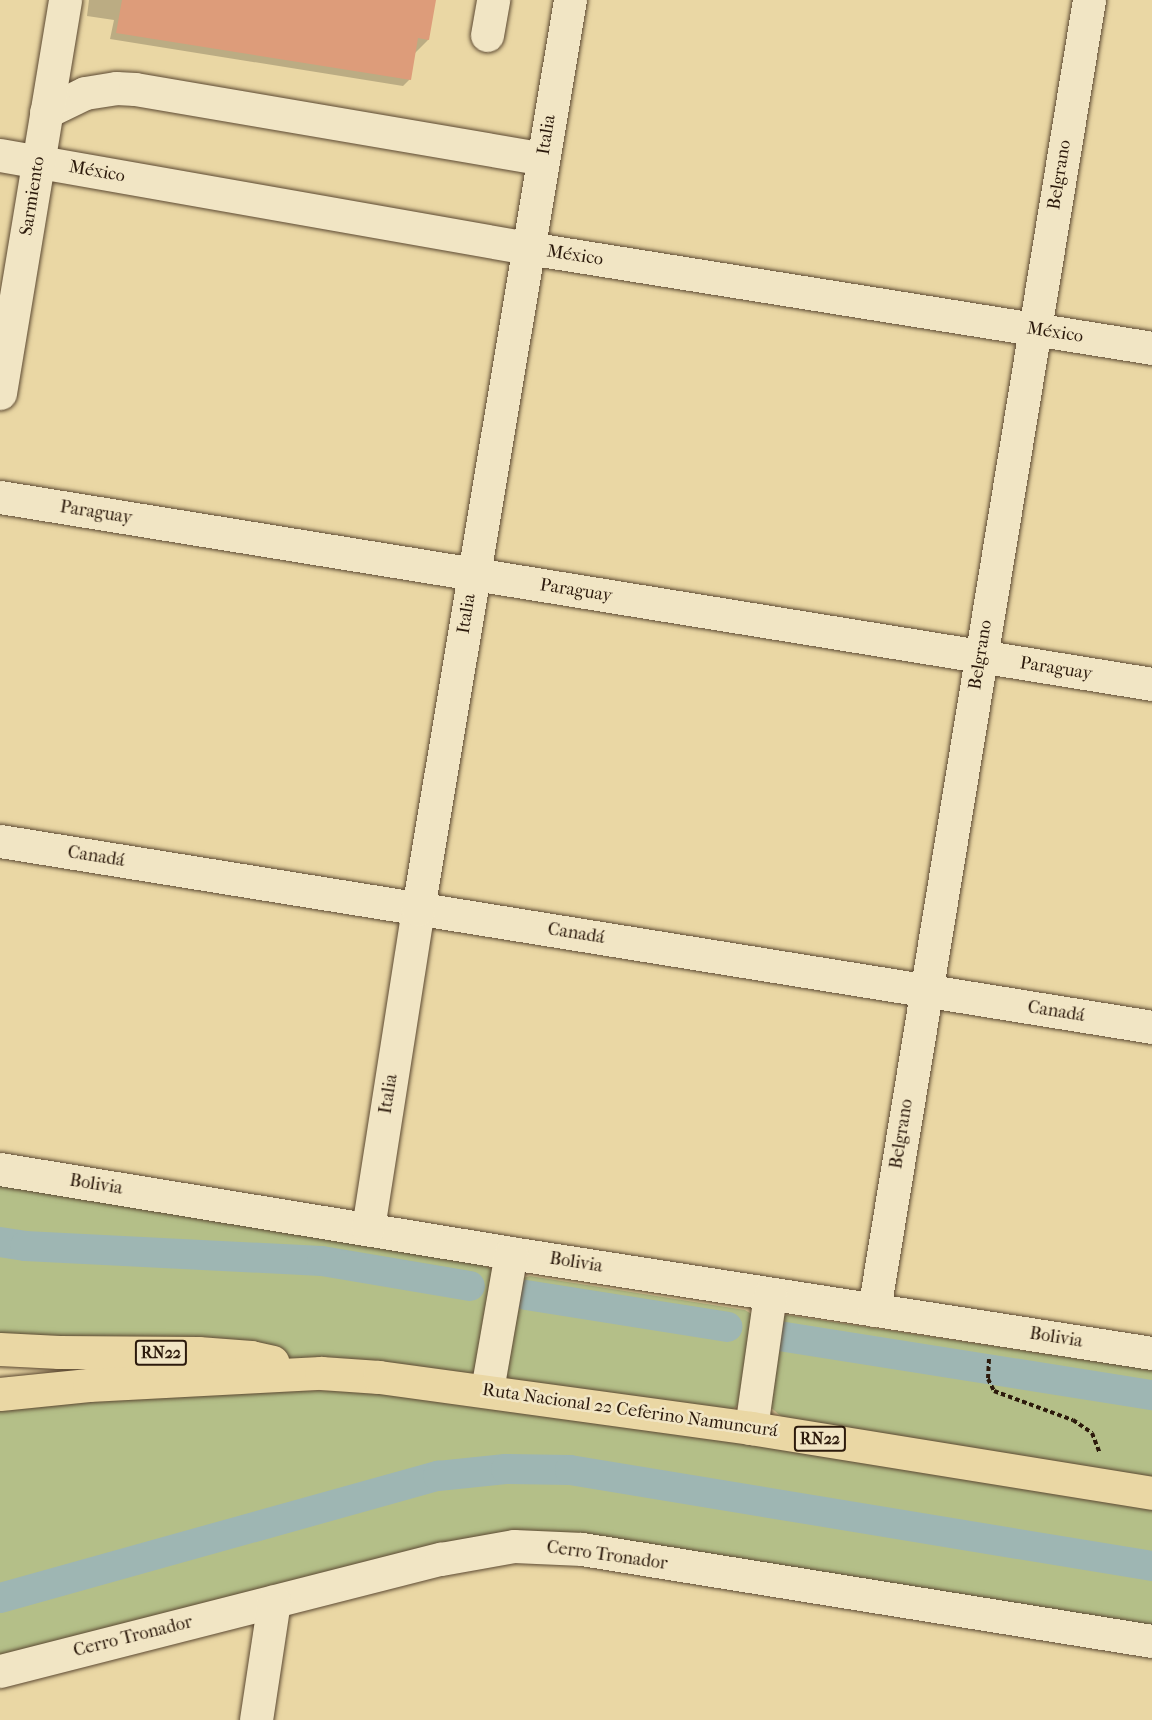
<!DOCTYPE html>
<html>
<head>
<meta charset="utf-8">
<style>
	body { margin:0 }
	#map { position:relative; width:1152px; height:1720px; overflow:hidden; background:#ead7a4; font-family:"IM FELL French Canon",serif }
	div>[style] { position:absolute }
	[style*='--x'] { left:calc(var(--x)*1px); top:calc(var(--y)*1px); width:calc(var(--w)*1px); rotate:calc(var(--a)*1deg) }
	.green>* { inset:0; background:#b4bf88 }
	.shadow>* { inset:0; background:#0003 }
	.canal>* { height:30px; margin:-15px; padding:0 15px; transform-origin:15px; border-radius:15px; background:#9eb6b3 }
	.building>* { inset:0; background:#dd9c7a }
	.path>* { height:4px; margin-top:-2px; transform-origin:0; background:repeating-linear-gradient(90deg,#2c1a0c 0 4.5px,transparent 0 7.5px) }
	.roads { filter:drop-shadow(0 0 2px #5c4932) drop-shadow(0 0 2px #5c4932) }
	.minor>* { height:33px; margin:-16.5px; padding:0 16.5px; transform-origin:16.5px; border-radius:16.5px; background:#f1e5c4 }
	.highway>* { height:33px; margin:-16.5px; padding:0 16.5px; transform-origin:16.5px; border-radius:16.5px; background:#ead7a4 }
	span { translate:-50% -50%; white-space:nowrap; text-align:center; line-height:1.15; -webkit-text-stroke:5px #f1e5c4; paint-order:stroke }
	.shield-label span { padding:2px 4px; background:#f1e5c4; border:2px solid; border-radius:4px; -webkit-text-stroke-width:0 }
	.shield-label { font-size:16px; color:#2c1a0c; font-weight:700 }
	.street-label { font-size:18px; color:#2c1a0c }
</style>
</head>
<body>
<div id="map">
	<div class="green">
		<div style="clip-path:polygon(0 1184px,483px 1265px,493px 1270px,480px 1369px,471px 1374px,0 1341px)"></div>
		<div style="clip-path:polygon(530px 1276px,745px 1310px,753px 1315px,741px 1402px,733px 1409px,720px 1411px,514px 1381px,505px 1376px,523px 1278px)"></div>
		<div style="clip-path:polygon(787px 1315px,1152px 1370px,1152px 1477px,782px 1417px,769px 1406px,779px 1318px)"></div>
		<div style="clip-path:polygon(373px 1390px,751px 1444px,1152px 1509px,1152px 1632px,575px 1540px,0 1660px,0 1407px,176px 1392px)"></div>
	</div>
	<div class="shadow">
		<div style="clip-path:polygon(89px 0,434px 0,428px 40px,414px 54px,410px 79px,403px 86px,110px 39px,114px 20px,87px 16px)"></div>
	</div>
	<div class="canal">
		<div style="--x:0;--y:1242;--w:25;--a:9"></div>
		<div style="--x:25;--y:1246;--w:297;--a:2.9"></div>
		<div style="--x:322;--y:1261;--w:150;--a:9.6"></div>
		<div style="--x:526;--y:1295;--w:204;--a:9"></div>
		<div style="--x:779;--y:1336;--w:378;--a:9"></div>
		<div style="--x:0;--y:1598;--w:455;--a:-15.6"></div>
		<div style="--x:438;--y:1476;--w:68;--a:-5.9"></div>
		<div style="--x:506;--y:1469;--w:64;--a:0.9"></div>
		<div style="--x:570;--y:1470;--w:590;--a:9.37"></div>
	</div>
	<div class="building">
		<div style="clip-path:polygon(122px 0,436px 0,429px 40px,418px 38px,411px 80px,116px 33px)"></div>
	</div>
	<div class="path">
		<div style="--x:989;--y:1359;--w:20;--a:93"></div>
		<div style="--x:988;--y:1379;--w:13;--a:63"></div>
		<div style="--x:994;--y:1391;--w:84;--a:20.2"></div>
		<div style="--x:1073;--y:1420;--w:23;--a:34"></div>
		<div style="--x:1092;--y:1433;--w:22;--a:69"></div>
	</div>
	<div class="roads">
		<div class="minor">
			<div style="--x:487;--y:35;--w:36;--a:-80"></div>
			<div style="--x:46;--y:112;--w:43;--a:-26"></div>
			<div style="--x:85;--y:93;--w:31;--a:-9"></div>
			<div style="--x:116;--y:88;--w:19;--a:3"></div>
			<div style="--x:135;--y:89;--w:414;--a:9.7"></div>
			<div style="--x:0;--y:155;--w:536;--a:9.99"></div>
			<div style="--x:528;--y:248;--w:632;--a:9.1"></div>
			<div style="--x:0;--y:393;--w:398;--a:-80.6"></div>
			<div style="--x:0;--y:497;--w:1167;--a:9.22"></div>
			<div style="--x:0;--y:841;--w:1167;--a:9.17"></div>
			<div style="--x:0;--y:1169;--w:518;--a:9.33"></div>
			<div style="--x:511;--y:1253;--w:649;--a:8.87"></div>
			<div style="--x:368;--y:1228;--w:323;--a:-81.1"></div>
			<div style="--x:418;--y:909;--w:922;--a:-80.51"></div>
			<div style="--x:874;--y:1310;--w:1328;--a:-80.68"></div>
			<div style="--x:487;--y:1390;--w:139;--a:-80.1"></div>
			<div style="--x:751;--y:1428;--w:135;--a:-81.9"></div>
			<div style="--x:0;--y:1671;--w:455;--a:-14.3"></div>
			<div style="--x:441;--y:1559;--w:74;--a:-10.1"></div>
			<div style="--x:514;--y:1546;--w:68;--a:2.5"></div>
			<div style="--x:582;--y:1549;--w:577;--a:9.17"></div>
			<div style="--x:256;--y:1720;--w:120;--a:-81.4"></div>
		</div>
		<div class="highway">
			<div style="--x:0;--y:1349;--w:59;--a:2.9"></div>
			<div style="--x:59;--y:1352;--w:139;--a:0.4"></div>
			<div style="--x:198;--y:1353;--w:53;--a:4.3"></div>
			<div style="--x:251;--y:1357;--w:22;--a:13"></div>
			<div style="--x:0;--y:1394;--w:89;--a:-5.8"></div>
			<div style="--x:89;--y:1385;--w:232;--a:-3"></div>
			<div style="--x:321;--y:1373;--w:58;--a:3.9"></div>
			<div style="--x:379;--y:1377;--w:375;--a:7.8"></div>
			<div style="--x:751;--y:1428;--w:406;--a:9.2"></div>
		</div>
	</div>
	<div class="shield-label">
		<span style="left:161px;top:1353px">RN22</span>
		<span style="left:820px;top:1439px">RN22</span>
	</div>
	<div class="street-label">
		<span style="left:547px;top:135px;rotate:-81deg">Italia</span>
		<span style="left:97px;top:172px;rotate:10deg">México</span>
		<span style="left:1060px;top:175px;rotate:-81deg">Belgrano</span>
		<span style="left:33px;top:196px;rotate:-81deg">Sarmiento</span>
		<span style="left:575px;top:256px;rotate:9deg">México</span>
		<span style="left:1055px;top:333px;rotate:9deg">México</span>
		<span style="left:96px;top:513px;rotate:9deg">Paraguay</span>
		<span style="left:576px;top:591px;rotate:9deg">Paraguay</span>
		<span style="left:467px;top:614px;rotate:-81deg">Italia</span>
		<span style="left:981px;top:655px;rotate:-81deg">Belgrano</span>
		<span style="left:1056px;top:669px;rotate:9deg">Paraguay</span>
		<span style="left:96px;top:857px;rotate:9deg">Canadá</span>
		<span style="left:576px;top:934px;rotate:9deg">Canadá</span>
		<span style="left:1056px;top:1012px;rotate:9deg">Canadá</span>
		<span style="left:389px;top:1094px;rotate:-81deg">Italia</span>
		<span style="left:902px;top:1134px;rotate:-81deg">Belgrano</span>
		<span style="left:96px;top:1185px;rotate:9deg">Bolivia</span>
		<span style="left:576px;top:1263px;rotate:9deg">Bolivia</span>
		<span style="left:1056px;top:1338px;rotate:9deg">Bolivia</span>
		<span style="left:630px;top:1411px;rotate:8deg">Ruta Nacional 22 Ceferino Namuncurá</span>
		<span style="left:607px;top:1556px;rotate:8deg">Cerro Tronador</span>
		<span style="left:133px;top:1637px;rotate:-14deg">Cerro Tronador</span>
	</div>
</div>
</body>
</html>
